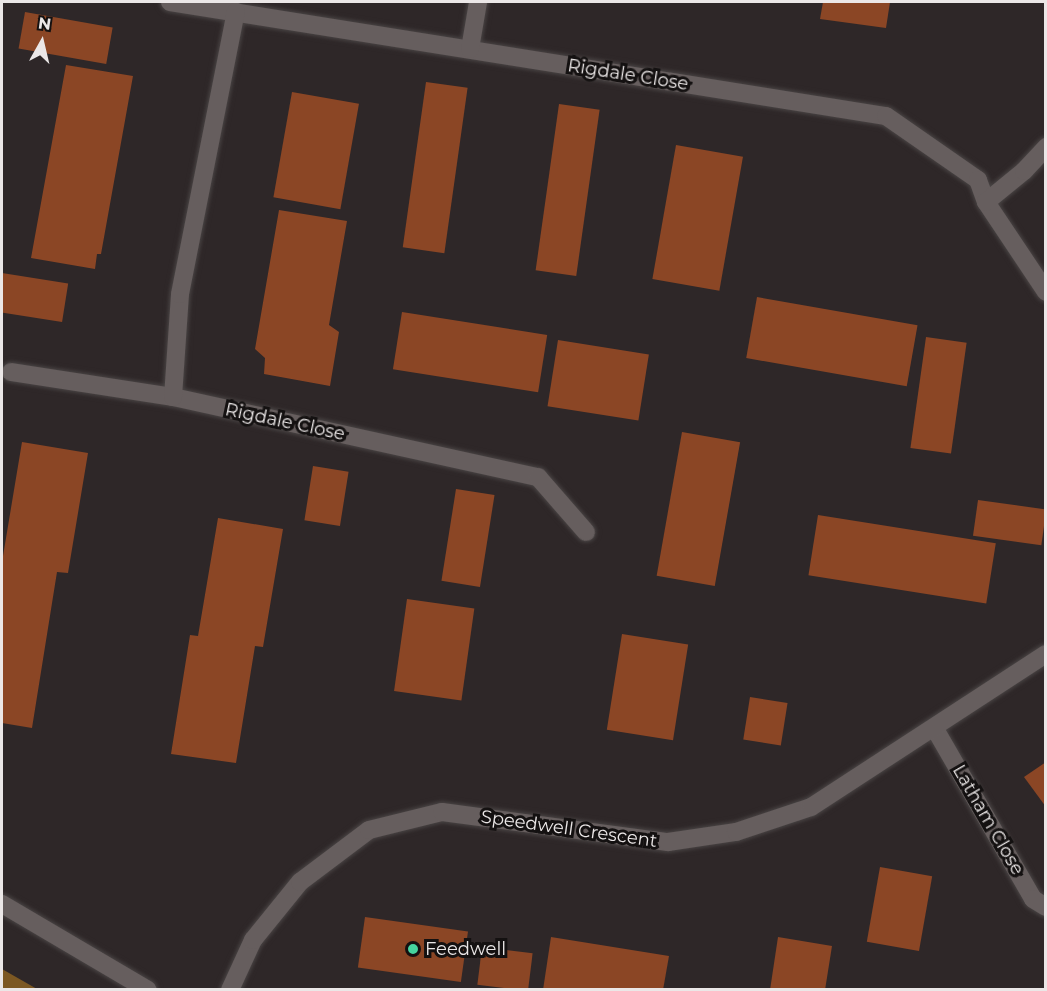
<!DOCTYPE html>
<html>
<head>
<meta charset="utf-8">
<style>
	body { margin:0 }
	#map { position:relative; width:1047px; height:991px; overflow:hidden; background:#2e2728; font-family:Montserrat,sans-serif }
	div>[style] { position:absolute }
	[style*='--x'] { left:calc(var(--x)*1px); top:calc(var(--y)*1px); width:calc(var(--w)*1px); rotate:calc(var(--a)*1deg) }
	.forest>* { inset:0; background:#7c5823 }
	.building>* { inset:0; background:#8b4625; transform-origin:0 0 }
	.roads { filter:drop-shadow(0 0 2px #494444) drop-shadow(0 0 2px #494444) }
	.minor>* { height:18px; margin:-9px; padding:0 9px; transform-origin:9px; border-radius:9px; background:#665e5e }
	.dots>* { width:16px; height:16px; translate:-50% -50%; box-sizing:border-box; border:3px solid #141111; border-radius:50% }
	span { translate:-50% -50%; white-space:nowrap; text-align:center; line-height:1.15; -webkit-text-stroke:6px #141111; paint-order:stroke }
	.street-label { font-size:18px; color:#ebe7e7 }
	.poi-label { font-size:18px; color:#ebe7e7 }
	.left { translate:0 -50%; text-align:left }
	.frame { position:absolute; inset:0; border:3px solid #ebe7e7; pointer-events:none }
	.north { position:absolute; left:12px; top:12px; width:60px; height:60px; -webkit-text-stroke:4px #141111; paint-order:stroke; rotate:8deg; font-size:16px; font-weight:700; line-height:24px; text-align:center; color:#ebe7e7 }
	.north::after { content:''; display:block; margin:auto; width:21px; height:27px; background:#ebe7e7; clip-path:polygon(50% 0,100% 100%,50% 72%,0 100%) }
</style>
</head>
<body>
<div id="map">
	<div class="forest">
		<div style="clip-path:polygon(2px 969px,37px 989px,2px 989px)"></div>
	</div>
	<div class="building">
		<div style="clip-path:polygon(823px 2px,890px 2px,886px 28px,820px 19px)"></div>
		<div style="left:25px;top:12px;width:89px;height:37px;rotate:10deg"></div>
		<div style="clip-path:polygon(66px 65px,133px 76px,101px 254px,97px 254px,95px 269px,31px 258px)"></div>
		<div style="left:426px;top:82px;width:42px;height:167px;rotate:8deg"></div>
		<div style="left:292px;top:92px;width:68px;height:107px;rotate:10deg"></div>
		<div style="left:559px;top:104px;width:41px;height:168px;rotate:8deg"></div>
		<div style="left:676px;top:145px;width:68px;height:136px;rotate:10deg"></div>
		<div style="clip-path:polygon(279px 210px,347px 221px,329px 325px,339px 332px,330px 386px,264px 374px,265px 358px,255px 349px)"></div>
		<div style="left:2px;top:273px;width:67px;height:39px;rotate:9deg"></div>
		<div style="left:757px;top:297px;width:163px;height:62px;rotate:10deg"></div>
		<div style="left:402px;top:312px;width:147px;height:58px;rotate:9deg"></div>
		<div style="left:926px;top:337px;width:41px;height:112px;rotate:8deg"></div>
		<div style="left:558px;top:340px;width:92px;height:67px;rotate:9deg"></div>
		<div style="left:682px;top:432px;width:59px;height:146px;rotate:10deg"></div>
		<div style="clip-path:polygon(22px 442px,88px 453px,68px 573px,57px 572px,32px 728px,2px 723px,2px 562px)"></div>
		<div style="left:313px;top:466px;width:36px;height:55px;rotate:9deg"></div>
		<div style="left:456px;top:489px;width:39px;height:93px;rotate:9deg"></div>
		<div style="left:978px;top:500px;width:69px;height:36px;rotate:8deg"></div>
		<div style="left:818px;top:515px;width:180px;height:61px;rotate:9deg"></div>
		<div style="clip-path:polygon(218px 518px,283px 529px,263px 647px,255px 646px,236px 763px,171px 754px,190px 635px,198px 636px)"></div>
		<div style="left:407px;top:599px;width:68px;height:93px;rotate:8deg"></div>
		<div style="left:622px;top:634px;width:67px;height:97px;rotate:9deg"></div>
		<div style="left:750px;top:697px;width:38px;height:43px;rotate:9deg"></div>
		<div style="clip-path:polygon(1046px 762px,1046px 807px,1024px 777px)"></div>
		<div style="left:880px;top:867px;width:53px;height:76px;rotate:10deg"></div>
		<div style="left:365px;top:917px;width:104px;height:51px;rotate:8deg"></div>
		<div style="clip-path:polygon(551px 937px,669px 956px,663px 990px,543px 990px)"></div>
		<div style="clip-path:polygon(778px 937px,832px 946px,825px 990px,770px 990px)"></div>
		<div style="left:482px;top:947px;width:51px;height:38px;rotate:7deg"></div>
	</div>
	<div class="roads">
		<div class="minor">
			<div style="--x:170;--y:2;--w:725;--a:9.05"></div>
			<div style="--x:886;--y:116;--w:112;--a:34.8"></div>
			<div style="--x:978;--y:180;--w:23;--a:70"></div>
			<div style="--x:986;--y:202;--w:108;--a:56.3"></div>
			<div style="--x:470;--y:49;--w:48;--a:-80.3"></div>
			<div style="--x:986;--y:202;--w:49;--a:-39.2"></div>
			<div style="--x:1024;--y:171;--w:33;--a:-47"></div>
			<div style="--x:11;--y:372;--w:164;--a:8.8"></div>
			<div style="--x:173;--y:397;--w:374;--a:12.4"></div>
			<div style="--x:538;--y:477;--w:73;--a:48.9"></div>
			<div style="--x:173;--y:397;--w:103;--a:-86.1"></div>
			<div style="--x:180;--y:294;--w:288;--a:-78.8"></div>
			<div style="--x:935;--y:729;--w:196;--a:60"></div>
			<div style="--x:1033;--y:899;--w:15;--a:32"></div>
			<div style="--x:2;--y:904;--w:169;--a:30.5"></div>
			<div style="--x:230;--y:990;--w:55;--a:-65.3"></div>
			<div style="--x:253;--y:940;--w:75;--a:-51"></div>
			<div style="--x:300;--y:882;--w:86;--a:-37"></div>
			<div style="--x:369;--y:830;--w:75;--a:-13.9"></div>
			<div style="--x:442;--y:812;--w:228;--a:7.6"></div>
			<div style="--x:668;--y:842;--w:69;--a:-8.4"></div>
			<div style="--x:736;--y:832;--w:79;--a:-18.4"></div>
			<div style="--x:811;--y:807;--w:280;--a:-33.1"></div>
		</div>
	</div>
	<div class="dots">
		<div style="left:413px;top:949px;background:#46d49e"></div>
	</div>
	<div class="street-label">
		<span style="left:628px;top:75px;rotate:9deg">Rigdale Close</span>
		<span style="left:285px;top:422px;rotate:12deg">Rigdale Close</span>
		<span style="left:988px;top:820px;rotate:60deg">Latham Close</span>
		<span style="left:569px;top:829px;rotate:8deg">Speedwell Crescent</span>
	</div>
	<div class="poi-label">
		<span class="left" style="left:425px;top:949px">Feedwell</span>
	</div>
	<div class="frame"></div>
	<div class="north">N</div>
</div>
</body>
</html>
